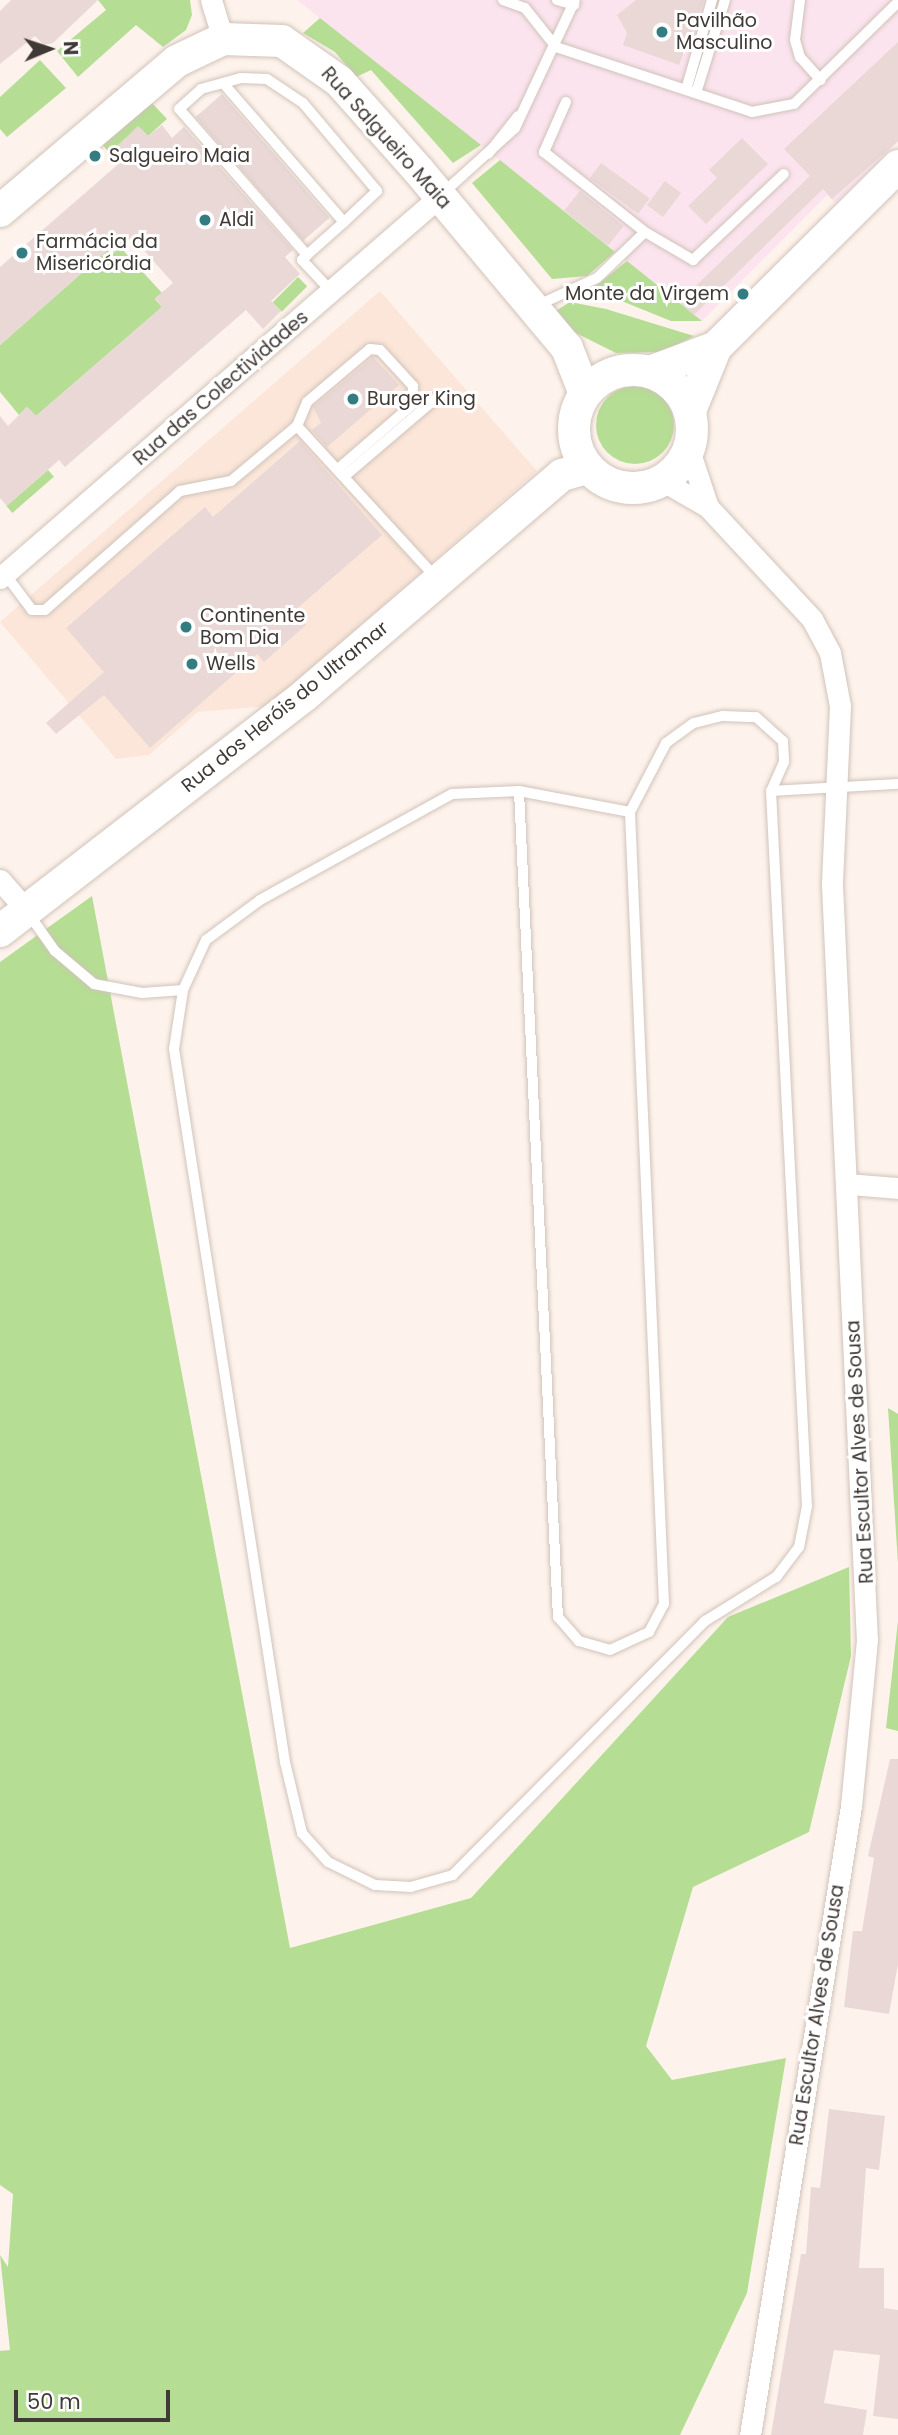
<!DOCTYPE html>
<html>
<head>
<meta charset="utf-8">
<style>
	body { margin:0 }
	#map { position:relative; width:898px; height:2435px; overflow:hidden; background:#fef3ec; font-family:Poppins,sans-serif }
	div>[style] { position:absolute }
	[style*='--x'] { left:calc(var(--x)*1px); top:calc(var(--y)*1px); width:calc(var(--w)*1px); rotate:calc(var(--a)*1deg) }
	.built>* { inset:0; background:#fbe6d9 }
	.medical>* { inset:0; background:#fce4ef }
	.green>* { inset:0; background:#b5dd93; transform-origin:0 0 }
	.round { border-radius:50% }
	.building>* { inset:0; background:#e9d8d6; transform-origin:0 0 }
	.roads { filter:drop-shadow(0 0 2px #d0c3ba) drop-shadow(0 0 2px #d0c3ba) }
	.lane>* { height:10px; margin:-5px; padding:0 5px; transform-origin:5px; border-radius:5px; background:#fff }
	.street>* { height:21px; margin:-10.5px; padding:0 10.5px; transform-origin:10.5px; border-radius:10.5px; background:#fff }
	.secondary>* { height:32px; margin:-16px; padding:0 16px; transform-origin:16px; border-radius:16px; background:#fff }
	.secondary>.ring { margin:-16px; padding:0; box-sizing:content-box; background:none; border:32px solid #fff; border-radius:50% }
	.dots>* { width:19px; height:19px; translate:-50% -50%; box-sizing:border-box; border:4px solid #fff; border-radius:50% }
	span { translate:-50% -50%; white-space:nowrap; text-align:center; line-height:1.15; -webkit-text-stroke:6px #fff; paint-order:stroke }
	.poi-label { font-size:19px; color:#403a37 }
	.left { translate:0 -50%; text-align:left }
	.right { translate:-100% -50%; text-align:right }
	.street-label { font-size:19px; color:#403a37 }
	.north { position:absolute; left:14px; top:14px; width:70px; height:70px; -webkit-text-stroke:5px #fff; paint-order:stroke; rotate:88deg; font-size:19px; font-weight:700; line-height:28px; text-align:center; color:#403a37 }
	.north::after { content:''; display:block; margin:auto; width:24px; height:32px; background:#403a37; clip-path:polygon(50% 0,100% 100%,50% 72%,0 100%) }
	.scale { position:absolute; left:14px; top:2390px; width:156px; height:32px; box-sizing:border-box; border:4px solid #403a37; border-top:0; padding-left:9px; font-size:21px; line-height:24px; white-space:nowrap; color:#403a37; -webkit-text-stroke:5px #fff; paint-order:stroke }
</style>
</head>
<body>
<div id="map">
	<div class="built">
		<div style="clip-path:polygon(380px 291px,537px 471px,268px 706px,198px 712px,149px 755px,116px 759px,0 622px)"></div>
	</div>
	<div class="medical">
		<div style="clip-path:polygon(297px 0,898px 0,898px 142px,835px 203px,827px 195px,702px 321px)"></div>
	</div>
	<div class="green">
		<div style="clip-path:polygon(98px 0,190px 0,192px 15px,186px 30px,163px 47px,136px 25px,78px 77px,57px 51px,106px 10px)"></div>
		<div style="clip-path:polygon(320px 18px,481px 145px,453px 163px,371px 70px,356px 77px,335px 52px,303px 33px)"></div>
		<div style="clip-path:polygon(40px 60px,66px 88px,7px 137px,0 129px,0 97px)"></div>
		<div style="clip-path:polygon(152px 103px,167px 119px,148px 136px,139px 127px,114px 149px,123px 160px,118px 164px,102px 144px)"></div>
		<div style="clip-path:polygon(500px 160px,615px 252px,587px 276px,552px 279px,472px 183px)"></div>
		<div style="clip-path:polygon(120px 247px,162px 293px,155px 299px,162px 307px,36px 416px,27px 407px,19px 415px,0 392px,0 345px,109px 249px)"></div>
		<div style="clip-path:polygon(627px 261px,702px 321px,671px 321px,592px 289px)"></div>
		<div style="left:298px;top:277px;width:13px;height:36px;rotate:45deg"></div>
		<div style="clip-path:polygon(570px 302px,606px 309px,694px 336px,664px 352px,616px 353px,570px 330px,554px 312px)"></div>
		<div class="round" style="left:596px;top:386px;width:78px;height:78px"></div>
		<div style="left:48px;top:470px;width:9px;height:55px;rotate:49deg"></div>
		<div style="clip-path:polygon(92px 896px,290px 1948px,471px 1898px,728px 1617px,849px 1567px,851px 1656px,809px 1832px,693px 1887px,646px 2046px,672px 2080px,786px 2058px,747px 2293px,680px 2435px,0 2435px,0 2351px,10px 2350px,0 2255px,8px 2267px,13px 2194px,0 2185px,0 962px)"></div>
		<div style="clip-path:polygon(888px 1408px,898px 1414px,898px 1564px)"></div>
		<div style="clip-path:polygon(898px 1621px,898px 1731px,886px 1728px)"></div>
	</div>
	<div class="building">
		<div style="clip-path:polygon(11px 0,98px 0,53px 43px,44px 45px,35px 36px,0 64px,0 11px)"></div>
		<div style="clip-path:polygon(636px 0,704px 0,679px 65px,623px 45px,627px 33px,617px 15px)"></div>
		<div style="clip-path:polygon(898px 42px,898px 141px,832px 199px,823px 189px,694px 315px,679px 302px,810px 176px,784px 149px)"></div>
		<div style="left:222px;top:94px;width:164px;height:35px;rotate:49deg"></div>
		<div style="clip-path:polygon(162px 125px,172px 138px,184px 127px,293px 250px,285px 257px,300px 274px,271px 301px,281px 311px,263px 329px,246px 310px,65px 467px,59px 460px,7px 506px,0 498px,0 416px,8px 426px,27px 407px,36px 416px,162px 307px,155px 298px,173px 283px,132px 237px,113px 254px,109px 249px,0 345px,0 267px,123px 160px,114px 149px,138px 126px,148px 136px)"></div>
		<div style="clip-path:polygon(742px 138px,768px 164px,706px 224px,688px 206px,717px 178px,709px 170px)"></div>
		<div style="left:601px;top:163px;width:60px;height:19px;rotate:36deg"></div>
		<div style="left:665px;top:181px;width:20px;height:30px;rotate:37deg"></div>
		<div style="left:580px;top:191px;width:56px;height:25px;rotate:39deg"></div>
		<div style="clip-path:polygon(373px 357px,399px 385px,327px 447px,312px 430px,321px 423px,313px 407px)"></div>
		<div style="clip-path:polygon(300px 441px,382px 535px,294px 611px,306px 625px,264px 662px,257px 654px,150px 748px,104px 695px,56px 734px,46px 723px,104px 672px,66px 628px,205px 507px,213px 517px)"></div>
		<div style="clip-path:polygon(890px 1759px,898px 1759px,898px 1964px,889px 2014px,844px 2007px,853px 1931px,862px 1931px,874px 1858px,868px 1856px)"></div>
		<div style="clip-path:polygon(829px 2109px,885px 2116px,879px 2170px,866px 2168px,859px 2268px,884px 2268px,884px 2308px,898px 2310px,898px 2419px,873px 2416px,880px 2355px,834px 2350px,824px 2403px,867px 2410px,863px 2435px,771px 2435px,801px 2254px,806px 2254px,811px 2187px,820px 2188px)"></div>
	</div>
	<div class="roads">
		<div class="lane">
			<div style="--x:503;--y:0;--w:23;--a:20"></div>
			<div style="--x:525;--y:8;--w:50;--a:51.5"></div>
			<div style="--x:556;--y:47;--w:206;--a:18.3"></div>
			<div style="--x:752;--y:112;--w:43;--a:-10.8"></div>
			<div style="--x:794;--y:104;--w:146;--a:-44.4"></div>
			<div style="--x:557;--y:0;--w:18;--a:16"></div>
			<div style="--x:800;--y:0;--w:40;--a:97.1"></div>
			<div style="--x:795;--y:40;--w:18;--a:74"></div>
			<div style="--x:800;--y:57;--w:31;--a:48"></div>
			<div style="--x:223;--y:83;--w:184;--a:49"></div>
			<div style="--x:686;--y:90;--w:94;--a:-73.9"></div>
			<div style="--x:696;--y:93;--w:97;--a:-72.7"></div>
			<div style="--x:566;--y:102;--w:55;--a:113.7"></div>
			<div style="--x:544;--y:152;--w:129;--a:38.4"></div>
			<div style="--x:488;--y:154;--w:48;--a:-51.7"></div>
			<div style="--x:442;--y:194;--w:98;--a:-42.1"></div>
			<div style="--x:515;--y:128;--w:141;--a:-64.9"></div>
			<div style="--x:307;--y:255;--w:194;--a:-131.2"></div>
			<div style="--x:179;--y:109;--w:30;--a:-42"></div>
			<div style="--x:201;--y:89;--w:41;--a:-15.4"></div>
			<div style="--x:241;--y:78;--w:26;--a:2"></div>
			<div style="--x:267;--y:79;--w:43;--a:33.7"></div>
			<div style="--x:303;--y:103;--w:115;--a:49.9"></div>
			<div style="--x:377;--y:191;--w:45;--a:136.8"></div>
			<div style="--x:344;--y:222;--w:50;--a:138.3"></div>
			<div style="--x:307;--y:255;--w:7;--a:135"></div>
			<div style="--x:302;--y:260;--w:44;--a:46.8"></div>
			<div style="--x:536;--y:306;--w:67;--a:-24.7"></div>
			<div style="--x:597;--y:278;--w:66;--a:-43.8"></div>
			<div style="--x:645;--y:232;--w:56;--a:30.3"></div>
			<div style="--x:693;--y:260;--w:125;--a:-43.4"></div>
			<div style="--x:297;--y:426;--w:26;--a:-67"></div>
			<div style="--x:307;--y:402;--w:82;--a:-40.1"></div>
			<div style="--x:370;--y:349;--w:10;--a:6"></div>
			<div style="--x:380;--y:350;--w:49;--a:47.5"></div>
			<div style="--x:413;--y:386;--w:19;--a:93"></div>
			<div style="--x:412;--y:405;--w:96;--a:139.2"></div>
			<div style="--x:346;--y:475;--w:118;--a:-40.5"></div>
			<div style="--x:5;--y:574;--w:45;--a:53.1"></div>
			<div style="--x:32;--y:610;--w:13;--a:0"></div>
			<div style="--x:45;--y:610;--w:180;--a:-41.4"></div>
			<div style="--x:180;--y:491;--w:52;--a:-11.1"></div>
			<div style="--x:231;--y:481;--w:86;--a:-39.8"></div>
			<div style="--x:297;--y:426;--w:207;--a:47.5"></div>
			<div style="--x:519;--y:791;--w:827;--a:87.3"></div>
			<div style="--x:558;--y:1617;--w:32;--a:49"></div>
			<div style="--x:579;--y:1641;--w:32;--a:16"></div>
			<div style="--x:610;--y:1650;--w:43;--a:-24.8"></div>
			<div style="--x:649;--y:1632;--w:32;--a:-62"></div>
			<div style="--x:664;--y:1604;--w:793;--a:-92.46"></div>
			<div style="--x:630;--y:812;--w:78;--a:-62.4"></div>
			<div style="--x:666;--y:743;--w:34;--a:-36"></div>
			<div style="--x:694;--y:723;--w:30;--a:-14"></div>
			<div style="--x:723;--y:716;--w:33;--a:2"></div>
			<div style="--x:756;--y:717;--w:36;--a:42"></div>
			<div style="--x:783;--y:741;--w:21;--a:87"></div>
			<div style="--x:784;--y:762;--w:32;--a:114"></div>
			<div style="--x:771;--y:791;--w:716;--a:87.12"></div>
			<div style="--x:807;--y:1506;--w:42;--a:101"></div>
			<div style="--x:799;--y:1547;--w:38;--a:127"></div>
			<div style="--x:776;--y:1577;--w:84;--a:148.2"></div>
			<div style="--x:705;--y:1621;--w:358;--a:134.8"></div>
			<div style="--x:453;--y:1875;--w:44;--a:164.1"></div>
			<div style="--x:411;--y:1887;--w:36;--a:-177"></div>
			<div style="--x:375;--y:1885;--w:52;--a:-153.9"></div>
			<div style="--x:328;--y:1862;--w:39;--a:-132"></div>
			<div style="--x:302;--y:1833;--w:73;--a:-103.5"></div>
			<div style="--x:285;--y:1762;--w:722;--a:-98.85"></div>
			<div style="--x:174;--y:1049;--w:60;--a:-81.3"></div>
			<div style="--x:183;--y:990;--w:55;--a:-65.3"></div>
			<div style="--x:206;--y:940;--w:67;--a:-36.5"></div>
			<div style="--x:260;--y:900;--w:219;--a:-28.9"></div>
			<div style="--x:452;--y:794;--w:67;--a:-2.6"></div>
			<div style="--x:519;--y:791;--w:113;--a:10.7"></div>
			<div style="--x:771;--y:791;--w:127;--a:-3.2"></div>
			<div style="--x:28;--y:913;--w:47;--a:54.6"></div>
			<div style="--x:55;--y:951;--w:51;--a:40.2"></div>
			<div style="--x:94;--y:984;--w:49;--a:10.6"></div>
			<div style="--x:142;--y:993;--w:41;--a:-4.2"></div>
		</div>
		<div class="street">
			<div style="--x:211;--y:0;--w:41;--a:72.9"></div>
			<div style="--x:689;--y:450;--w:60;--a:71.6"></div>
			<div style="--x:663;--y:481;--w:52;--a:30"></div>
			<div style="--x:708;--y:507;--w:153;--a:47.1"></div>
			<div style="--x:812;--y:619;--w:38;--a:62"></div>
			<div style="--x:830;--y:653;--w:54;--a:79.3"></div>
			<div style="--x:840;--y:706;--w:179;--a:92.6"></div>
			<div style="--x:832;--y:885;--w:756;--a:87.35"></div>
			<div style="--x:867;--y:1640;--w:167;--a:95.5"></div>
			<div style="--x:851;--y:1806;--w:637;--a:99.12"></div>
			<div style="--x:0;--y:578;--w:583;--a:-40.96"></div>
			<div style="--x:0;--y:880;--w:41;--a:48.9"></div>
			<div style="--x:848;--y:1184;--w:50;--a:4.6"></div>
		</div>
		<div class="secondary">
			<div style="--x:0;--y:211;--w:232;--a:-40.3"></div>
			<div style="--x:177;--y:61;--w:51;--a:-25.6"></div>
			<div style="--x:223;--y:39;--w:59;--a:1.9"></div>
			<div style="--x:282;--y:41;--w:70;--a:35.1"></div>
			<div style="--x:339;--y:81;--w:120;--a:48.4"></div>
			<div style="--x:419;--y:171;--w:231;--a:50.1"></div>
			<div style="--x:567;--y:348;--w:49;--a:68.6"></div>
			<div class="ring" style="left:574px;top:370px;width:86px;height:86px"></div>
			<div style="--x:650;--y:372;--w:71;--a:-20.7"></div>
			<div style="--x:690;--y:411;--w:69;--a:-67.9"></div>
			<div style="--x:716;--y:347;--w:257;--a:-44.8"></div>
			<div style="--x:0;--y:931;--w:386;--a:-37.7"></div>
			<div style="--x:305;--y:695;--w:338;--a:-40.6"></div>
			<div style="--x:562;--y:475;--w:26;--a:-16"></div>
		</div>
	</div>
	<div class="dots">
		<div style="left:662px;top:32px;background:#337c82"></div>
		<div style="left:95px;top:156px;background:#337c82"></div>
		<div style="left:205px;top:220px;background:#337c82"></div>
		<div style="left:22px;top:253px;background:#337c82"></div>
		<div style="left:743px;top:294px;background:#337c82"></div>
		<div style="left:353px;top:399px;background:#337c82"></div>
		<div style="left:186px;top:627px;background:#337c82"></div>
		<div style="left:192px;top:664px;background:#337c82"></div>
	</div>
	<div class="poi-label">
		<span class="left" style="left:676px;top:32px">Pavilhão<br>Masculino</span>
		<span class="left" style="left:109px;top:156px">Salgueiro Maia</span>
		<span class="left" style="left:219px;top:220px">Aldi</span>
		<span class="left" style="left:36px;top:253px">Farmácia da<br>Misericórdia</span>
		<span class="right" style="left:729px;top:294px">Monte da Virgem</span>
		<span class="left" style="left:367px;top:399px">Burger King</span>
		<span class="left" style="left:200px;top:627px">Continente<br>Bom Dia</span>
		<span class="left" style="left:206px;top:664px">Wells</span>
	</div>
	<div class="street-label">
		<span style="left:386px;top:138px;rotate:48deg">Rua Salgueiro Maia</span>
		<span style="left:221px;top:388px;rotate:-41deg">Rua das Colectividades</span>
		<span style="left:285px;top:707px;rotate:-39deg">Rua dos Heróis do Ultramar</span>
		<span style="left:860px;top:1452px;rotate:-93deg">Rua Escultor Alves de Sousa</span>
		<span style="left:817px;top:2015px;rotate:-81deg">Rua Escultor Alves de Sousa</span>
	</div>
	<div class="north">N</div>
	<div class="scale">50 m</div>
</div>
</body>
</html>
